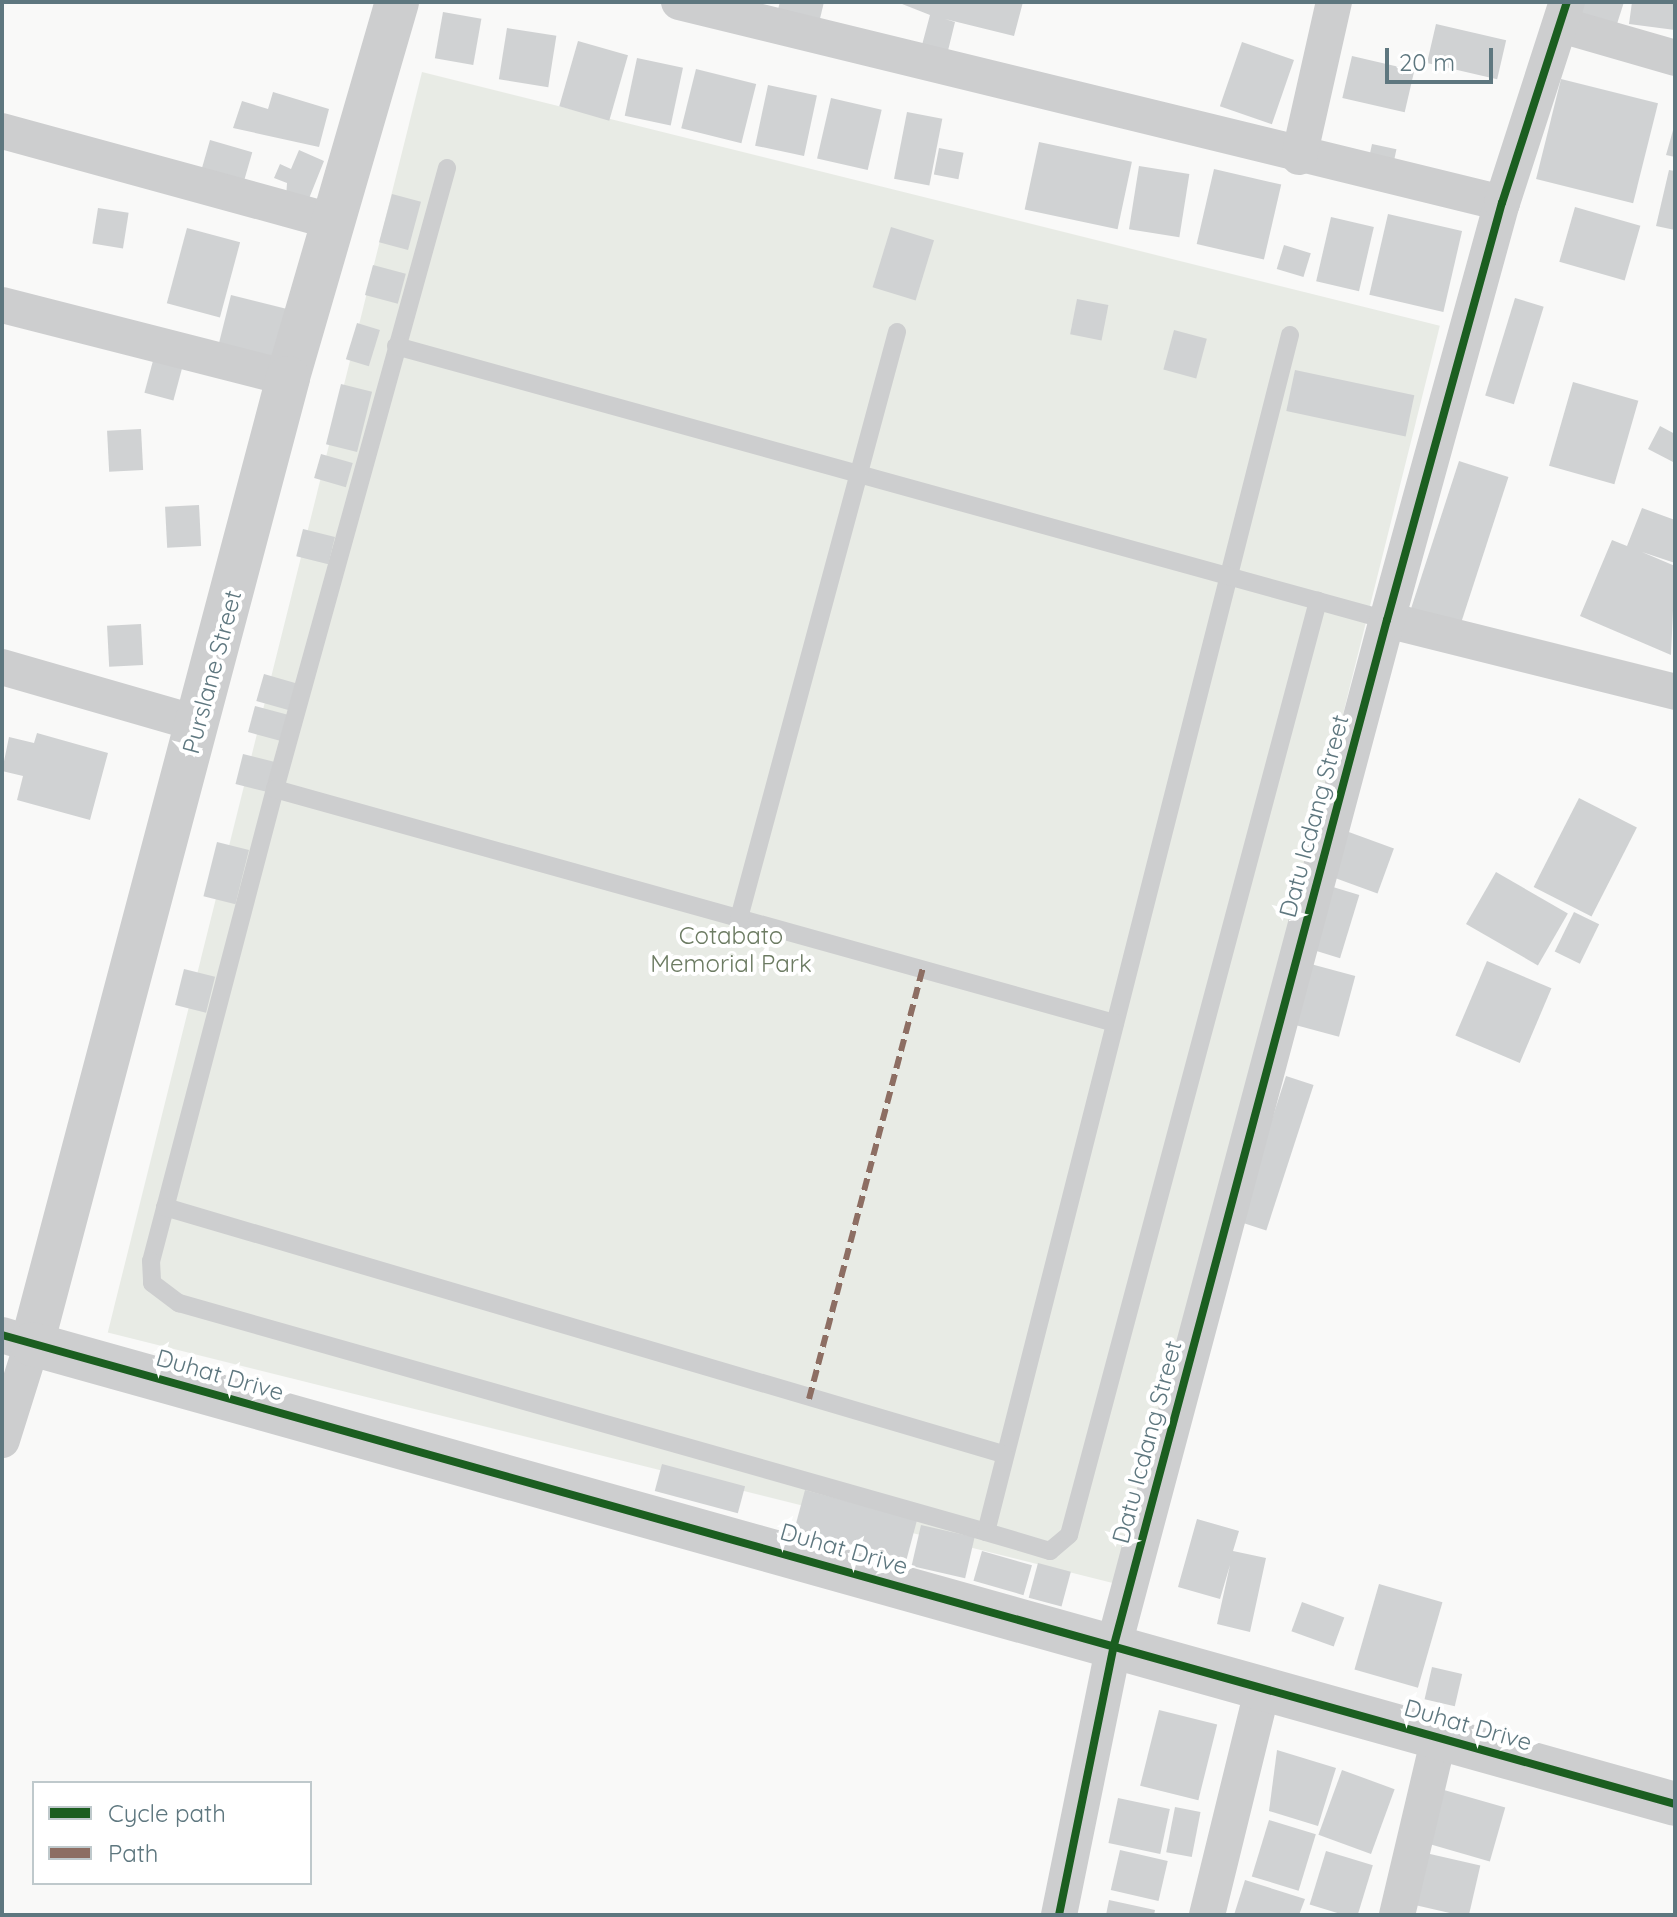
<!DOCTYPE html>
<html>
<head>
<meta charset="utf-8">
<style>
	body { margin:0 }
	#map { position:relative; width:1677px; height:1917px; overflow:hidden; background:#f9f9f8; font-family:Quicksand,sans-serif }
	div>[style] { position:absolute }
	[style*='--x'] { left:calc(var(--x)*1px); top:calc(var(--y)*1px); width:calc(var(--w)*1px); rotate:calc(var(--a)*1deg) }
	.green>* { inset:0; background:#e8ebe5; transform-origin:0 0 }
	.building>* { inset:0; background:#d0d2d3; transform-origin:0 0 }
	.service>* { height:18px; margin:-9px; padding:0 9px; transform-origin:9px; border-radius:9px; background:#cdcecf }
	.minor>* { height:36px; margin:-18px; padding:0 18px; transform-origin:18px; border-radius:18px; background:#cdcecf }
	.tertiary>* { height:44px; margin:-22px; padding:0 22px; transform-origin:22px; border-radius:22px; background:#cdcecf }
	.quiet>* { height:6px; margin-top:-3px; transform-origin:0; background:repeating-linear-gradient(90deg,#8d6e63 0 12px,transparent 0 18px) }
	.cycleway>* { height:8px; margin:-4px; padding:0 4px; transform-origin:4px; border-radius:4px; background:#1b5e20 }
	span { translate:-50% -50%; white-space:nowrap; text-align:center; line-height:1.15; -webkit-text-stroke:8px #fff; paint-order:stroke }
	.street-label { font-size:24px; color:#5e777f }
	.park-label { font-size:24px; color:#6c7b62 }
	.frame { position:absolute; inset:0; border:4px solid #5e777f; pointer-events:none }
	.legend { position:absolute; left:32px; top:1781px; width:280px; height:104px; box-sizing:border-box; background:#fff; border:2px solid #bfc9cc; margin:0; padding:10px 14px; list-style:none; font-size:24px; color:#5e777f }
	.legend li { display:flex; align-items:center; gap:16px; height:40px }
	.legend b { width:40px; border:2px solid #bfc9cc }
	.scale { position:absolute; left:1385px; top:48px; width:108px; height:36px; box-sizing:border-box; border:4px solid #5e777f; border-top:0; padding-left:10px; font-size:24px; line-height:28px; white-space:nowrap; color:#5e777f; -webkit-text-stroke:6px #fff; paint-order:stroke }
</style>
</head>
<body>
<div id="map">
	<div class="green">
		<div style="left:422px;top:72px;width:1049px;height:1299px;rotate:14deg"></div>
	</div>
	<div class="building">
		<div style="clip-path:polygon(780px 2px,824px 2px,817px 31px,775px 20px)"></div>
		<div style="clip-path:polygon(897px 2px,1023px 2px,1014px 36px,945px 19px,955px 22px,944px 67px,918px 60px,930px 15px)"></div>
		<div style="clip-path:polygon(1574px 2px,1624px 2px,1616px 27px,1571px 13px)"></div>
		<div style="clip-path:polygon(1632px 2px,1675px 2px,1675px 30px,1629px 24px)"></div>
		<div style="left:443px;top:12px;width:39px;height:47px;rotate:10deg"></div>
		<div style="left:1436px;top:24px;width:72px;height:40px;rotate:13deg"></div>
		<div style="left:507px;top:28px;width:50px;height:52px;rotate:9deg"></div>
		<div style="left:578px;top:41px;width:52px;height:68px;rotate:16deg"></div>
		<div style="left:1242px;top:42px;width:55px;height:68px;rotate:19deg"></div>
		<div style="left:1352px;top:56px;width:64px;height:43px;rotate:13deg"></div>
		<div style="left:637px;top:58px;width:47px;height:59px;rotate:12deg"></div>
		<div style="left:696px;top:69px;width:62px;height:61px;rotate:14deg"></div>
		<div style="left:1561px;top:79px;width:100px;height:103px;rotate:14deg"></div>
		<div style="left:768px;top:85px;width:50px;height:62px;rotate:12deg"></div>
		<div style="clip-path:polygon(273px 92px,329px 109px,319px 147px,233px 128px,242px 101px,268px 109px)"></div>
		<div style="left:831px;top:98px;width:52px;height:62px;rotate:13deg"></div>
		<div style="left:907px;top:112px;width:36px;height:68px;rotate:11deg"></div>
		<div style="clip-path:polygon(1675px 123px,1675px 157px,1666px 155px)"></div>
		<div style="left:210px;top:140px;width:44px;height:39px;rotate:16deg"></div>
		<div style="left:1039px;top:142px;width:95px;height:69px;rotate:12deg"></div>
		<div style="left:1372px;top:144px;width:25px;height:18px;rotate:12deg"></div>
		<div style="left:939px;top:148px;width:25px;height:27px;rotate:11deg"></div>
		<div style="clip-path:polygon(299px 150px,324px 161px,306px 206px,286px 198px,287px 183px,274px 178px,280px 164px,291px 169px)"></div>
		<div style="left:1139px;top:166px;width:51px;height:64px;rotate:9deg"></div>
		<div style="left:1214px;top:169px;width:69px;height:77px;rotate:13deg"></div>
		<div style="clip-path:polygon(1669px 170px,1675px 171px,1675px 230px,1656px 226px)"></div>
		<div style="left:392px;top:194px;width:30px;height:50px;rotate:15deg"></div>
		<div style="left:1575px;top:207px;width:68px;height:57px;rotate:16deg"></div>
		<div style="left:98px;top:208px;width:31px;height:36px;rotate:9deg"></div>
		<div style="left:1388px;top:214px;width:76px;height:83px;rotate:13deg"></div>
		<div style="left:1331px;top:217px;width:44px;height:66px;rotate:13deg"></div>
		<div style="left:891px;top:227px;width:45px;height:63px;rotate:17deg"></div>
		<div style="left:187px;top:228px;width:55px;height:78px;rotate:15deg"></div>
		<div style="left:1284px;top:245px;width:28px;height:25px;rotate:17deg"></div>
		<div style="left:373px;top:265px;width:34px;height:31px;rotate:15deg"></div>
		<div style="left:231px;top:295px;width:63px;height:58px;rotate:14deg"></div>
		<div style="left:1515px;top:298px;width:30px;height:102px;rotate:17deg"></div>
		<div style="left:1077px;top:299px;width:32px;height:36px;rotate:11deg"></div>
		<div style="left:357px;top:323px;width:24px;height:38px;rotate:17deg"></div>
		<div style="left:1174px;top:330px;width:34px;height:41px;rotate:15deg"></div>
		<div style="left:154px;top:357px;width:30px;height:37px;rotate:15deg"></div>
		<div style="left:1295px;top:370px;width:122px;height:42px;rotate:12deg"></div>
		<div style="left:1573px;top:382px;width:68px;height:87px;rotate:16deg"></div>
		<div style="left:341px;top:384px;width:32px;height:62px;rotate:14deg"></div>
		<div style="clip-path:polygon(1660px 426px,1675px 434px,1675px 463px,1648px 449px)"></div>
		<div style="left:141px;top:429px;width:41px;height:34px;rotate:87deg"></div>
		<div style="left:321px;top:454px;width:33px;height:25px;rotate:16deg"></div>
		<div style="left:1459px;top:461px;width:52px;height:158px;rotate:18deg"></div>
		<div style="left:199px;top:505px;width:41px;height:34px;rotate:87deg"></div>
		<div style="clip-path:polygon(1642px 508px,1675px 520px,1675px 563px,1642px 552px,1675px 566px,1671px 655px,1580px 616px,1612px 540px,1627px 546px)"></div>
		<div style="left:303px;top:529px;width:33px;height:28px;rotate:14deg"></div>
		<div style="left:141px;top:624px;width:41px;height:34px;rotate:87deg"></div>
		<div style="left:264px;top:674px;width:36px;height:28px;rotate:16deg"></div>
		<div style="left:255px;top:706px;width:34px;height:27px;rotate:15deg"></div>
		<div style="clip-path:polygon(37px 733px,108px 753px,90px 820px,17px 800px,23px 776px,2px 771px,9px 737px,34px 743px)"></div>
		<div style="left:243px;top:754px;width:33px;height:31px;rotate:14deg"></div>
		<div style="left:1579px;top:798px;width:65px;height:100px;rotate:27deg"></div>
		<div style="left:1346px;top:831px;width:51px;height:48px;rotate:20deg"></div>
		<div style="left:217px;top:842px;width:33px;height:56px;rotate:14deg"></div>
		<div style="left:1496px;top:872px;width:83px;height:60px;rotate:30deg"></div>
		<div style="left:1323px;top:884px;width:38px;height:66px;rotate:17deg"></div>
		<div style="left:1574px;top:912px;width:28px;height:44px;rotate:26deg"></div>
		<div style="left:1487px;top:961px;width:70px;height:81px;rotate:23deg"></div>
		<div style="left:1307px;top:963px;width:50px;height:63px;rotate:15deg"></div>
		<div style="left:184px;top:969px;width:32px;height:37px;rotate:14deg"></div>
		<div style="left:1286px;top:1076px;width:29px;height:153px;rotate:18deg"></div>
		<div style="left:662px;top:1464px;width:86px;height:28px;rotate:15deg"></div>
		<div style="left:805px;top:1490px;width:116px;height:41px;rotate:15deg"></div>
		<div style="clip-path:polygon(1197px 1519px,1239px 1531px,1233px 1551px,1266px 1558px,1250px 1632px,1217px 1624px,1230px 1565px,1220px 1599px,1178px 1587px)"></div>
		<div style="left:921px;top:1525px;width:55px;height:42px;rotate:13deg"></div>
		<div style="left:982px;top:1551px;width:52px;height:31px;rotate:16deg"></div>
		<div style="left:1038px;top:1563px;width:34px;height:36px;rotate:15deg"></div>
		<div style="left:1379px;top:1584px;width:66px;height:89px;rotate:16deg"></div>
		<div style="left:1302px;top:1602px;width:45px;height:31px;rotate:20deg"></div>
		<div style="left:1432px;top:1667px;width:31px;height:33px;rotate:13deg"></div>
		<div style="left:1159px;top:1710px;width:60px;height:78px;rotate:14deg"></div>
		<div style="clip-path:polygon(1277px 1750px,1336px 1768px,1318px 1826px,1269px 1811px)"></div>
		<div style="left:1342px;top:1770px;width:56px;height:69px;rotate:20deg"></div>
		<div style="left:1437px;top:1788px;width:71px;height:56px;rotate:16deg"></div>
		<div style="left:1118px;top:1798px;width:53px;height:46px;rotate:12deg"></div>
		<div style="left:1175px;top:1807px;width:26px;height:46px;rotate:11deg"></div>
		<div style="left:1269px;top:1820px;width:49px;height:59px;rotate:17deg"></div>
		<div style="left:1120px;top:1850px;width:49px;height:41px;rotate:13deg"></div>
		<div style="left:1326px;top:1851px;width:49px;height:56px;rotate:17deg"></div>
		<div style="left:1417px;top:1851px;width:65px;height:53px;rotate:13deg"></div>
		<div style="clip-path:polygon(1245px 1880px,1305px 1899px,1299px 1915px,1234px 1915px)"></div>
		<div style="clip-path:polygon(1109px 1900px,1155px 1910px,1154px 1915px,1106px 1915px)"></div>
	</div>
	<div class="service">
		<div style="--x:447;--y:168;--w:644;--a:105.48"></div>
		<div style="--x:275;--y:789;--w:488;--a:104.7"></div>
		<div style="--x:151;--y:1261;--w:22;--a:87"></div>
		<div style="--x:152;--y:1283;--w:34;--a:37"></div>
		<div style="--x:179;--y:1303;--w:839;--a:15.84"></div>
		<div style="--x:986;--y:1532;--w:1235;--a:-75.75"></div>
		<div style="--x:396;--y:346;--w:1028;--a:15.46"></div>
		<div style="--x:275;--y:789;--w:872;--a:15.57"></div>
		<div style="--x:739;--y:918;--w:607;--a:-74.91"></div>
		<div style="--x:165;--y:1207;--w:874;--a:16.42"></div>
		<div style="--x:986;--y:1532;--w:67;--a:16.5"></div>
		<div style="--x:1050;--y:1551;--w:25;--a:-40"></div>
		<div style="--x:1069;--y:1535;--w:967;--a:-75.07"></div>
	</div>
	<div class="minor">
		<div style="--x:679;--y:2;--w:847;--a:13.72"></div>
		<div style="--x:1561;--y:25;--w:119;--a:16.1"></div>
		<div style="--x:2;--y:131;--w:344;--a:15.3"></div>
		<div style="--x:1299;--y:157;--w:159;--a:-77.3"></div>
		<div style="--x:2;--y:305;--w:295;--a:14.3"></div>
		<div style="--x:1387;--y:620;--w:297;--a:14"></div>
		<div style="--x:2;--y:667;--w:205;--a:16.1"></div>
		<div style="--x:2;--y:1335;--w:31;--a:17"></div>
		<div style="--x:32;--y:1344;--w:101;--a:107.4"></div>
		<div style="--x:1059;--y:1915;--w:276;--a:-78.5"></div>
		<div style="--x:1114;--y:1645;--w:1061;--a:-75.09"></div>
		<div style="--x:1387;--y:620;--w:433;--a:-74.6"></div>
		<div style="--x:1502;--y:203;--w:211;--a:-72.1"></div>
		<div style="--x:1207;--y:1915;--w:235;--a:-76.2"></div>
		<div style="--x:1397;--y:1915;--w:183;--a:-76.7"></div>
	</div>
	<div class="tertiary">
		<div style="--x:397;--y:2;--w:391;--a:106.2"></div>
		<div style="--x:288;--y:378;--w:999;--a:104.84"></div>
		<div style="--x:32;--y:1344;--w:1706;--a:15.64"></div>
	</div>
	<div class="quiet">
		<div style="--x:809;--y:1399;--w:445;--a:-75.2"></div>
	</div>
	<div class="cycleway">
		<div style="--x:2;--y:1335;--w:1737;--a:15.66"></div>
		<div style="--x:1059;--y:1915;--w:276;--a:-78.5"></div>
		<div style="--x:1114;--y:1645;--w:1061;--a:-75.09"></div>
		<div style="--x:1387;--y:620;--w:433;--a:-74.6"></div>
		<div style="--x:1502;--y:203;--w:211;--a:-72.1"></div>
	</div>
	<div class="street-label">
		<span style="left:212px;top:672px;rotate:-75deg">Purslane Street</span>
		<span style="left:1314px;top:816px;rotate:-75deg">Datu Icdang Street</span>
		<span style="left:220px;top:1375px;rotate:16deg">Duhat Drive</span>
		<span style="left:1147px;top:1442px;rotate:-75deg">Datu Icdang Street</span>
		<span style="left:844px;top:1549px;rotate:16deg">Duhat Drive</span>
		<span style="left:1468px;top:1725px;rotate:16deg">Duhat Drive</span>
	</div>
	<div class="park-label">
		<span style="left:731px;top:950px">Cotabato<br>Memorial Park</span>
	</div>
	<div class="frame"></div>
	<ul class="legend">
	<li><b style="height:10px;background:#1b5e20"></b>Cycle path</li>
	<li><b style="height:10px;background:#8d6e63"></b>Path</li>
	</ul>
	<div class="scale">20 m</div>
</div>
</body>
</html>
